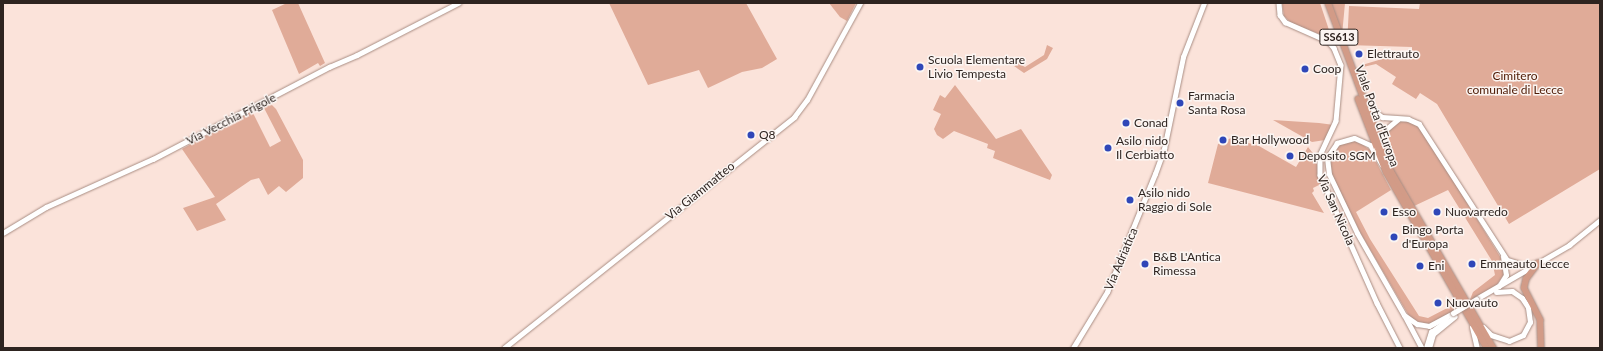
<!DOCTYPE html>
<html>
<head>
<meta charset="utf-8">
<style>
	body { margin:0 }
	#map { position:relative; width:1603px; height:351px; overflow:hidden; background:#fbe3da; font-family:Lato,sans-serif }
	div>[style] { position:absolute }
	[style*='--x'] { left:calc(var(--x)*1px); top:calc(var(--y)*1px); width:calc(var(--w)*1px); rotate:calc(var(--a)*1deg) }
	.green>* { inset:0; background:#e0ab98 }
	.roads { filter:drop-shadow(0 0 1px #a98d83) drop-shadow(0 0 1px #a98d83) }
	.tertiary>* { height:4.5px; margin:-2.25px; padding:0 2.25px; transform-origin:2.25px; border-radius:2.25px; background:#fff }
	.secondary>* { height:5px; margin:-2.5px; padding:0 2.5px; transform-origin:2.5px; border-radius:2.5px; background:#fff }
	.trunk>* { height:6px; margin:-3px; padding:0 3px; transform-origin:3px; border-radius:3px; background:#d29b87 }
	.bridges { filter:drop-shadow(0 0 1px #a98d83) drop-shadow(0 0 1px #a98d83) }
	.secondary-bridge>* { height:5px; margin:-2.5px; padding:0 2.5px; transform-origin:2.5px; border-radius:2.5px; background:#fff }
	.dots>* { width:11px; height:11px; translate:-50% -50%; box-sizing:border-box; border:2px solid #fbf5f2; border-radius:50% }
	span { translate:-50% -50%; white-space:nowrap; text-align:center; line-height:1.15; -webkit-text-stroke:3px #fbf5f2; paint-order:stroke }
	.shield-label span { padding:1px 3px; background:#fbf5f2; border:1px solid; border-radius:3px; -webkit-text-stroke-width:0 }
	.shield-label { font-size:11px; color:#2e2420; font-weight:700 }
	.poi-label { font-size:12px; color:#2e2420 }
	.left { translate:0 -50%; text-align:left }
	.park-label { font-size:12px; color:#4e1903 }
	.street-label { font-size:12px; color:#2e2420 }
	.frame { position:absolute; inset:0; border:4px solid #2e2420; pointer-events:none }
</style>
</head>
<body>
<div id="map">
	<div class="green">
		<div style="clip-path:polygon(287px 3px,298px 3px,325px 63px,320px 66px,318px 63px,299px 74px,272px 10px)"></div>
		<div style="clip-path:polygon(609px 3px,746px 3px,777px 59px,762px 68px,742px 72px,708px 88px,699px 70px,648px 85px)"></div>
		<div style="clip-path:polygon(829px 3px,856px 3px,847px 21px,840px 17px)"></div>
		<div style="clip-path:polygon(1282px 3px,1320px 3px,1332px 39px,1291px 23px,1284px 16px)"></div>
		<div style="clip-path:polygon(1331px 3px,1345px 3px,1342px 35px)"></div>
		<div style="clip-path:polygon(1420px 3px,1600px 3px,1600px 169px,1509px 224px,1437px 104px,1420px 93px,1416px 99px,1392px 84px,1396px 77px,1376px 64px,1363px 67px,1362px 65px,1412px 50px,1412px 47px,1347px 45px,1349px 6px,1419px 9px)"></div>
		<div style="clip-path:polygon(1047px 45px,1053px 48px,1047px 59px,1024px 73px,1014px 66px,1018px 63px,1025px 67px,1044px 55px)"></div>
		<div style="clip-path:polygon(955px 85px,996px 139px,1021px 129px,1052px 175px,1050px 180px,993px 158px,995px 151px,987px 148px,988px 144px,954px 131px,943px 139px,937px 135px,934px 129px,941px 114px,933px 110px,940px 95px,945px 98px)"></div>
		<div style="clip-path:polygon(269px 102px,276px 109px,303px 160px,303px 178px,286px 192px,279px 186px,268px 195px,259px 178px,251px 180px,216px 204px,226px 220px,197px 231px,183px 208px,215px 197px,182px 149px,252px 111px,270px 147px,281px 141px,263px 106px)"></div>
		<div style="clip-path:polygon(1273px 120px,1319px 123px,1334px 125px,1325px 140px,1312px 142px)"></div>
		<div style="clip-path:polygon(1407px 121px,1417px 125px,1432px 146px,1501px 258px,1504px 274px,1496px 286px,1469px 302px,1473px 292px,1495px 275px,1492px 261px,1448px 190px,1412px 207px,1395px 177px,1383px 146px,1386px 132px,1395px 123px)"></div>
		<div style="clip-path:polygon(1231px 138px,1259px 146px,1296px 167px,1308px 147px,1316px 157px,1321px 184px,1313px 188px,1314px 191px,1312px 193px,1324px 213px,1208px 183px,1218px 144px)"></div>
		<div style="clip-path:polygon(1356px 140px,1370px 150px,1391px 190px,1356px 212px,1370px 239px,1419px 316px,1428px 318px,1455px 304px,1458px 309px,1429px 324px,1415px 321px,1409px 316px,1361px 234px,1332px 175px,1330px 155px,1338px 145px)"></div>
	</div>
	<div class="roads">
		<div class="tertiary">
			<div style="--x:1279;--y:3;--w:12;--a:85"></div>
			<div style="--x:1280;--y:15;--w:9;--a:54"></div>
			<div style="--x:1285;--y:22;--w:47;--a:23.8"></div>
			<div style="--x:1328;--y:41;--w:9;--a:49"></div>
			<div style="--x:1334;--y:48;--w:18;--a:68"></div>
			<div style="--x:1341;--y:65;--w:56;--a:95.1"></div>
			<div style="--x:1336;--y:121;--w:38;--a:115"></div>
			<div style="--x:1320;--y:155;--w:20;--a:90"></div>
			<div style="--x:1320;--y:175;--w:140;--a:66"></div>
			<div style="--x:1377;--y:303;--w:51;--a:62.9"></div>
			<div style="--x:3;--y:233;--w:50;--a:-31.2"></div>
			<div style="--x:46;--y:207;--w:117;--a:-24.2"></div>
			<div style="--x:153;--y:159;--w:199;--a:-27.6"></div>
			<div style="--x:329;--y:67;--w:30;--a:-23"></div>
			<div style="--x:357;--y:55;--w:114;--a:-27.2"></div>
			<div style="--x:1405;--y:316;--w:36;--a:62"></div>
			<div style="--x:504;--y:348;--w:371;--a:-38.5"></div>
			<div style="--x:794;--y:117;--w:21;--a:-53"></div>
			<div style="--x:807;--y:100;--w:111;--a:-61.3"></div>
			<div style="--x:1073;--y:348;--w:66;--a:-58.7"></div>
			<div style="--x:1107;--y:292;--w:127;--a:-67.9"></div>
			<div style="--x:1155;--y:174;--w:27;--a:-70"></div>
			<div style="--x:1164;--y:149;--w:94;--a:-78.3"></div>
			<div style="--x:1183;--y:57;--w:58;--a:-68.7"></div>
			<div style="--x:1426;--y:348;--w:17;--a:-73"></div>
			<div style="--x:1431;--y:332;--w:19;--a:-36"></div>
		</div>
		<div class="secondary">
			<div style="--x:1367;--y:106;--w:19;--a:36"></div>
			<div style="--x:1382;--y:117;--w:26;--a:4"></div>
			<div style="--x:1408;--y:119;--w:12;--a:24"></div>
			<div style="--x:1419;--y:124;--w:162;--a:57.1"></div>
			<div style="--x:1507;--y:260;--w:17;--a:17"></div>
			<div style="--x:1523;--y:265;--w:15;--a:-8"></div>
			<div style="--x:1382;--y:144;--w:14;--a:-78"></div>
			<div style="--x:1385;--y:130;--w:17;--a:-40"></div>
			<div style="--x:1382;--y:165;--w:23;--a:-121"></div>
			<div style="--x:1370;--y:145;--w:17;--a:-156"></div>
			<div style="--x:1354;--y:138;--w:18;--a:164"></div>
			<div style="--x:1337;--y:143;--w:18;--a:124"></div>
			<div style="--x:1327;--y:158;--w:16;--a:83"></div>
			<div style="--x:1329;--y:174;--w:65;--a:64.6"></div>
			<div style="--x:1357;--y:233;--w:95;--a:60.2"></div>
			<div style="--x:1404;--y:315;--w:16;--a:35"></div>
			<div style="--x:1417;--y:324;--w:12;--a:9"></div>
			<div style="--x:1429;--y:326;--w:27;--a:-28"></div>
			<div style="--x:1499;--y:286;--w:13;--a:-58"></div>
			<div style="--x:1506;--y:275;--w:19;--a:-99"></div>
			<div style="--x:1476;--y:299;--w:108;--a:-30.1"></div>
			<div style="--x:1569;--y:245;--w:40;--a:-39"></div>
			<div style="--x:1472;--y:327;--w:22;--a:77"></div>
			<div style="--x:1483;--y:327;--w:11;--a:45"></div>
			<div style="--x:1491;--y:335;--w:19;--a:18"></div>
			<div style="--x:1509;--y:341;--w:15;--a:-23"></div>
			<div style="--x:1523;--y:335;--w:15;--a:-62"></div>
			<div style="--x:1530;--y:322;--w:15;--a:-98"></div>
			<div style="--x:1528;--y:307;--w:11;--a:-124"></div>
			<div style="--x:1522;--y:298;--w:12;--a:-145"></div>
			<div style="--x:1512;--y:291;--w:16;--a:176"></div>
			<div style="--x:1429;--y:348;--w:15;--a:-74"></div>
			<div style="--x:1433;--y:334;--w:28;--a:-39"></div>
		</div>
		<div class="trunk">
			<div style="--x:1328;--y:3;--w:178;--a:69.6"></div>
			<div style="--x:1390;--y:170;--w:206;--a:59.9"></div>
			<div style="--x:1358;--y:99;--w:78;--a:69"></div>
			<div style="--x:1386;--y:172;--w:203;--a:60.2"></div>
			<div style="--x:1538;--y:263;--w:20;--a:127"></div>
			<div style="--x:1526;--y:279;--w:9;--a:103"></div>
			<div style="--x:1524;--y:288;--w:36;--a:63"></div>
			<div style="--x:1540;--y:320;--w:28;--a:88"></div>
		</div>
	</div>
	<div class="bridges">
		<div class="secondary-bridge">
			<div style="--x:1453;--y:313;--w:27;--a:-31"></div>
		</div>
	</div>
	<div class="dots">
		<div style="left:1359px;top:54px;background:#2f47b8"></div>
		<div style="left:920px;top:67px;background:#2f47b8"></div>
		<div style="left:1305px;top:69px;background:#2f47b8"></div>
		<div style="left:1180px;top:103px;background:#2f47b8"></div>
		<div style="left:1126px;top:123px;background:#2f47b8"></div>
		<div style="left:751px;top:135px;background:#2f47b8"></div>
		<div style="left:1223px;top:140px;background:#2f47b8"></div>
		<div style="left:1108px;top:148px;background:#2f47b8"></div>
		<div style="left:1290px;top:156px;background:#2f47b8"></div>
		<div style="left:1130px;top:200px;background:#2f47b8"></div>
		<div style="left:1384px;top:212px;background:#2f47b8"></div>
		<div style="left:1437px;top:212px;background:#2f47b8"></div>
		<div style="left:1394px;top:237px;background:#2f47b8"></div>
		<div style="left:1145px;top:264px;background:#2f47b8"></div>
		<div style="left:1472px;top:264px;background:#2f47b8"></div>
		<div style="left:1420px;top:266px;background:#2f47b8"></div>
		<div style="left:1438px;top:303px;background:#2f47b8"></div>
	</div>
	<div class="shield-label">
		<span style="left:1339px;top:37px">SS613</span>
	</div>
	<div class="poi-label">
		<span class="left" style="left:1367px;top:54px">Elettrauto</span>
		<span class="left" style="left:928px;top:67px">Scuola Elementare<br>Livio Tempesta</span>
		<span class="left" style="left:1313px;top:69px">Coop</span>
		<span class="left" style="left:1188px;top:103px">Farmacia<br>Santa Rosa</span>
		<span class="left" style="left:1134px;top:123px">Conad</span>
		<span class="left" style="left:759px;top:135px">Q8</span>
		<span class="left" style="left:1231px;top:140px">Bar Hollywood</span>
		<span class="left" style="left:1116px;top:148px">Asilo nido<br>Il Cerbiatto</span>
		<span class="left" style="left:1298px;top:156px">Deposito SGM</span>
		<span class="left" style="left:1138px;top:200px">Asilo nido<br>Raggio di Sole</span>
		<span class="left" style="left:1392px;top:212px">Esso</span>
		<span class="left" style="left:1445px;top:212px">Nuovarredo</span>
		<span class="left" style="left:1402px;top:237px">Bingo Porta<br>d'Europa</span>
		<span class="left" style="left:1153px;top:264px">B&amp;B L'Antica<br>Rimessa</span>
		<span class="left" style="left:1480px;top:264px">Emmeauto Lecce</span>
		<span class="left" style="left:1428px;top:266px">Eni</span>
		<span class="left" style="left:1446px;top:303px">Nuovauto</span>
	</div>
	<div class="park-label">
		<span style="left:1515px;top:83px">Cimitero<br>comunale di Lecce</span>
	</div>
	<div class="street-label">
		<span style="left:1377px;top:116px;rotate:70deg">Viale Porta d'Europa</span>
		<span style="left:231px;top:119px;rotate:-27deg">Via Vecchia Frigole</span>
		<span style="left:700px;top:191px;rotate:-39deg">Via Giammatteo</span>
		<span style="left:1336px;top:210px;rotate:66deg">Via San Nicola</span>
		<span style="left:1121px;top:259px;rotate:-67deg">Via Adriatica</span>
	</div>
	<div class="frame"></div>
</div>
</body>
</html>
